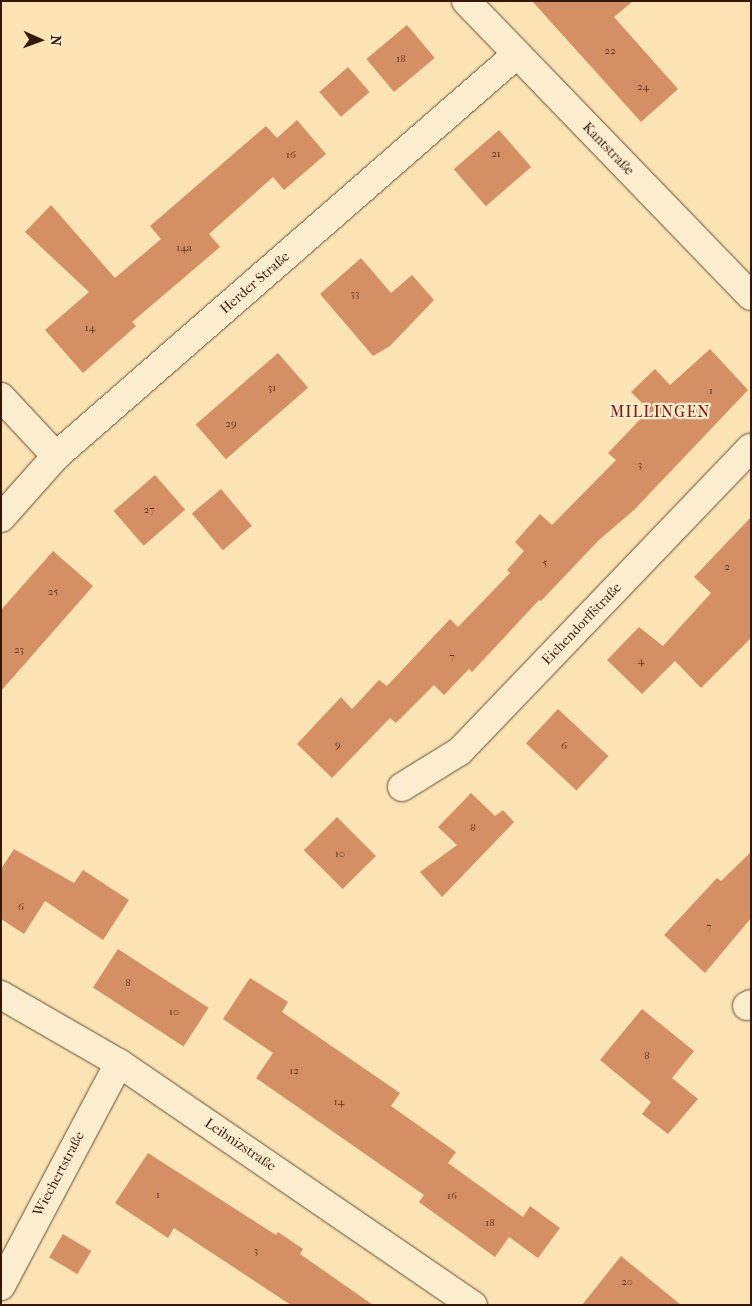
<!DOCTYPE html>
<html>
<head>
<meta charset="utf-8">
<style>
	body { margin:0 }
	#map { position:relative; width:752px; height:1306px; overflow:hidden; background:#fbe3b4; font-family:"IM FELL French Canon",serif }
	div>[style] { position:absolute }
	[style*='--x'] { left:calc(var(--x)*1px); top:calc(var(--y)*1px); width:calc(var(--w)*1px); rotate:calc(var(--a)*1deg) }
	.building>* { inset:0; background:#d48f65; transform-origin:0 0 }
	.roads { filter:drop-shadow(0 0 1px #674b34) drop-shadow(0 0 1px #674b34) }
	.minor>* { height:28px; margin:-14px; padding:0 14px; transform-origin:14px; border-radius:14px; background:#fcedce }
	span { translate:-50% -50%; white-space:nowrap; text-align:center; line-height:1.15; -webkit-text-stroke:4.5px #fcedce; paint-order:stroke }
	.number-label { font-size:11px; color:#5e3620 }
	.number-label span { -webkit-text-stroke-width:0 }
	.street-label { font-size:14px; color:#361809 }
	.quarter-label { font-size:16px; color:#7a1f14; letter-spacing:1px }
	.frame { position:absolute; inset:0; border:2px solid #361809; pointer-events:none }
	.north { position:absolute; left:15px; top:15px; width:50px; height:50px; -webkit-text-stroke:4px #fcedce; paint-order:stroke; rotate:92deg; font-size:14px; font-weight:700; line-height:20px; text-align:center; color:#361809 }
	.north::after { content:''; display:block; margin:auto; width:18px; height:22px; background:#361809; clip-path:polygon(50% 0,100% 100%,50% 72%,0 100%) }
</style>
</head>
<body>
<div id="map">
	<div class="building">
		<div style="clip-path:polygon(532px 1px,633px 1px,614px 17px,678px 89px,641px 122px)"></div>
		<div style="left:407px;top:25px;width:43px;height:53px;rotate:50deg"></div>
		<div style="left:348px;top:67px;width:33px;height:38px;rotate:49deg"></div>
		<div style="clip-path:polygon(297px 120px,326px 154px,284px 190px,273px 177px,209px 234px,220px 247px,132px 322px,136px 326px,83px 373px,45px 330px,89px 292px,25px 232px,51px 205px,115px 278px,161px 239px,150px 226px,266px 126px,277px 138px)"></div>
		<div style="left:499px;top:130px;width:49px;height:60px;rotate:49deg"></div>
		<div style="clip-path:polygon(361px 258px,391px 293px,412px 275px,434px 300px,390px 346px,373px 356px,320px 294px)"></div>
		<div style="clip-path:polygon(710px 349px,748px 390px,634px 510px,599px 540px,541px 601px,539px 600px,472px 672px,469px 669px,444px 695px,434px 685px,396px 723px,390px 718px,332px 778px,297px 744px,341px 697px,352px 709px,379px 680px,387px 686px,450px 619px,458px 627px,510px 573px,507px 570px,524px 551px,515px 542px,540px 514px,552px 525px,616px 460px,608px 453px,649px 410px,631px 392px,655px 369px,670px 385px)"></div>
		<div style="left:278px;top:353px;width:46px;height:109px;rotate:49deg"></div>
		<div style="left:155px;top:475px;width:46px;height:55px;rotate:49deg"></div>
		<div style="left:221px;top:489px;width:48px;height:38px;rotate:50deg"></div>
		<div style="clip-path:polygon(751px 517px,751px 638px,701px 688px,675px 661px,642px 694px,607px 660px,639px 627px,663px 646px,711px 593px,694px 577px)"></div>
		<div style="clip-path:polygon(53px 551px,93px 586px,1px 691px,1px 610px)"></div>
		<div style="left:558px;top:709px;width:69px;height:47px;rotate:43deg"></div>
		<div style="clip-path:polygon(471px 793px,495px 816px,503px 810px,514px 822px,442px 897px,420px 872px,457px 845px,438px 827px)"></div>
		<div style="left:337px;top:817px;width:55px;height:47px;rotate:45deg"></div>
		<div style="clip-path:polygon(14px 849px,74px 883px,83px 870px,129px 900px,103px 940px,45px 901px,24px 934px,1px 919px,1px 869px)"></div>
		<div style="clip-path:polygon(751px 852px,751px 918px,705px 973px,664px 935px,717px 878px,721px 881px)"></div>
		<div style="left:118px;top:949px;width:108px;height:46px;rotate:33deg"></div>
		<div style="clip-path:polygon(250px 978px,288px 1002px,282px 1012px,400px 1093px,391px 1106px,456px 1152px,448px 1163px,523px 1217px,530px 1206px,560px 1228px,538px 1258px,509px 1237px,495px 1257px,419px 1202px,424px 1195px,256px 1078px,273px 1053px,223px 1019px)"></div>
		<div style="clip-path:polygon(642px 1009px,694px 1051px,672px 1078px,698px 1099px,668px 1134px,642px 1114px,651px 1102px,600px 1060px)"></div>
		<div style="clip-path:polygon(148px 1153px,276px 1235px,278px 1232px,303px 1249px,300px 1254px,373px 1305px,291px 1305px,174px 1228px,168px 1238px,115px 1203px)"></div>
		<div style="left:63px;top:1234px;width:33px;height:27px;rotate:31deg"></div>
		<div style="clip-path:polygon(621px 1256px,681px 1305px,582px 1305px)"></div>
	</div>
	<div class="roads">
		<div class="minor">
			<div style="--x:466;--y:1;--w:410;--a:46"></div>
			<div style="--x:1;--y:397;--w:81;--a:47"></div>
			<div style="--x:1;--y:518;--w:83;--a:-48.4"></div>
			<div style="--x:56;--y:456;--w:610;--a:-41.08"></div>
			<div style="--x:402;--y:787;--w:68;--a:-31.8"></div>
			<div style="--x:460;--y:751;--w:420;--a:-46.2"></div>
			<div style="--x:1;--y:995;--w:136;--a:30"></div>
			<div style="--x:119;--y:1063;--w:429;--a:34.4"></div>
			<div style="--x:747;--y:1006;--w:4;--a:-27"></div>
			<div style="--x:1;--y:1286;--w:252;--a:-62.1"></div>
		</div>
	</div>
	<div class="number-label">
		<span style="left:610px;top:51px">22</span>
		<span style="left:401px;top:59px">18</span>
		<span style="left:643px;top:87px">24</span>
		<span style="left:496px;top:154px">21</span>
		<span style="left:291px;top:155px">16</span>
		<span style="left:184px;top:248px">14a</span>
		<span style="left:355px;top:294px">33</span>
		<span style="left:90px;top:328px">14</span>
		<span style="left:272px;top:388px">31</span>
		<span style="left:711px;top:391px">1</span>
		<span style="left:231px;top:424px">29</span>
		<span style="left:640px;top:465px">3</span>
		<span style="left:149px;top:510px">27</span>
		<span style="left:545px;top:563px">5</span>
		<span style="left:727px;top:567px">2</span>
		<span style="left:53px;top:592px">25</span>
		<span style="left:19px;top:650px">23</span>
		<span style="left:452px;top:657px">7</span>
		<span style="left:641px;top:661px">4</span>
		<span style="left:338px;top:745px">9</span>
		<span style="left:564px;top:746px">6</span>
		<span style="left:473px;top:828px">8</span>
		<span style="left:340px;top:854px">10</span>
		<span style="left:21px;top:907px">6</span>
		<span style="left:709px;top:927px">7</span>
		<span style="left:128px;top:983px">8</span>
		<span style="left:174px;top:1012px">10</span>
		<span style="left:647px;top:1056px">8</span>
		<span style="left:294px;top:1071px">12</span>
		<span style="left:339px;top:1102px">14</span>
		<span style="left:158px;top:1195px">1</span>
		<span style="left:452px;top:1196px">16</span>
		<span style="left:490px;top:1223px">18</span>
		<span style="left:256px;top:1251px">3</span>
		<span style="left:627px;top:1282px">20</span>
	</div>
	<div class="street-label">
		<span style="left:608px;top:149px;rotate:46deg">Kantstraße</span>
		<span style="left:255px;top:283px;rotate:-41deg">Herder Straße</span>
		<span style="left:582px;top:624px;rotate:-46deg">Eichendorffstraße</span>
		<span style="left:240px;top:1145px;rotate:34deg">Leibnizstraße</span>
		<span style="left:59px;top:1174px;rotate:-62deg">Wiechertstraße</span>
	</div>
	<div class="quarter-label">
		<span style="left:660px;top:412px">MILLINGEN</span>
	</div>
	<div class="frame"></div>
	<div class="north">N</div>
</div>
</body>
</html>
